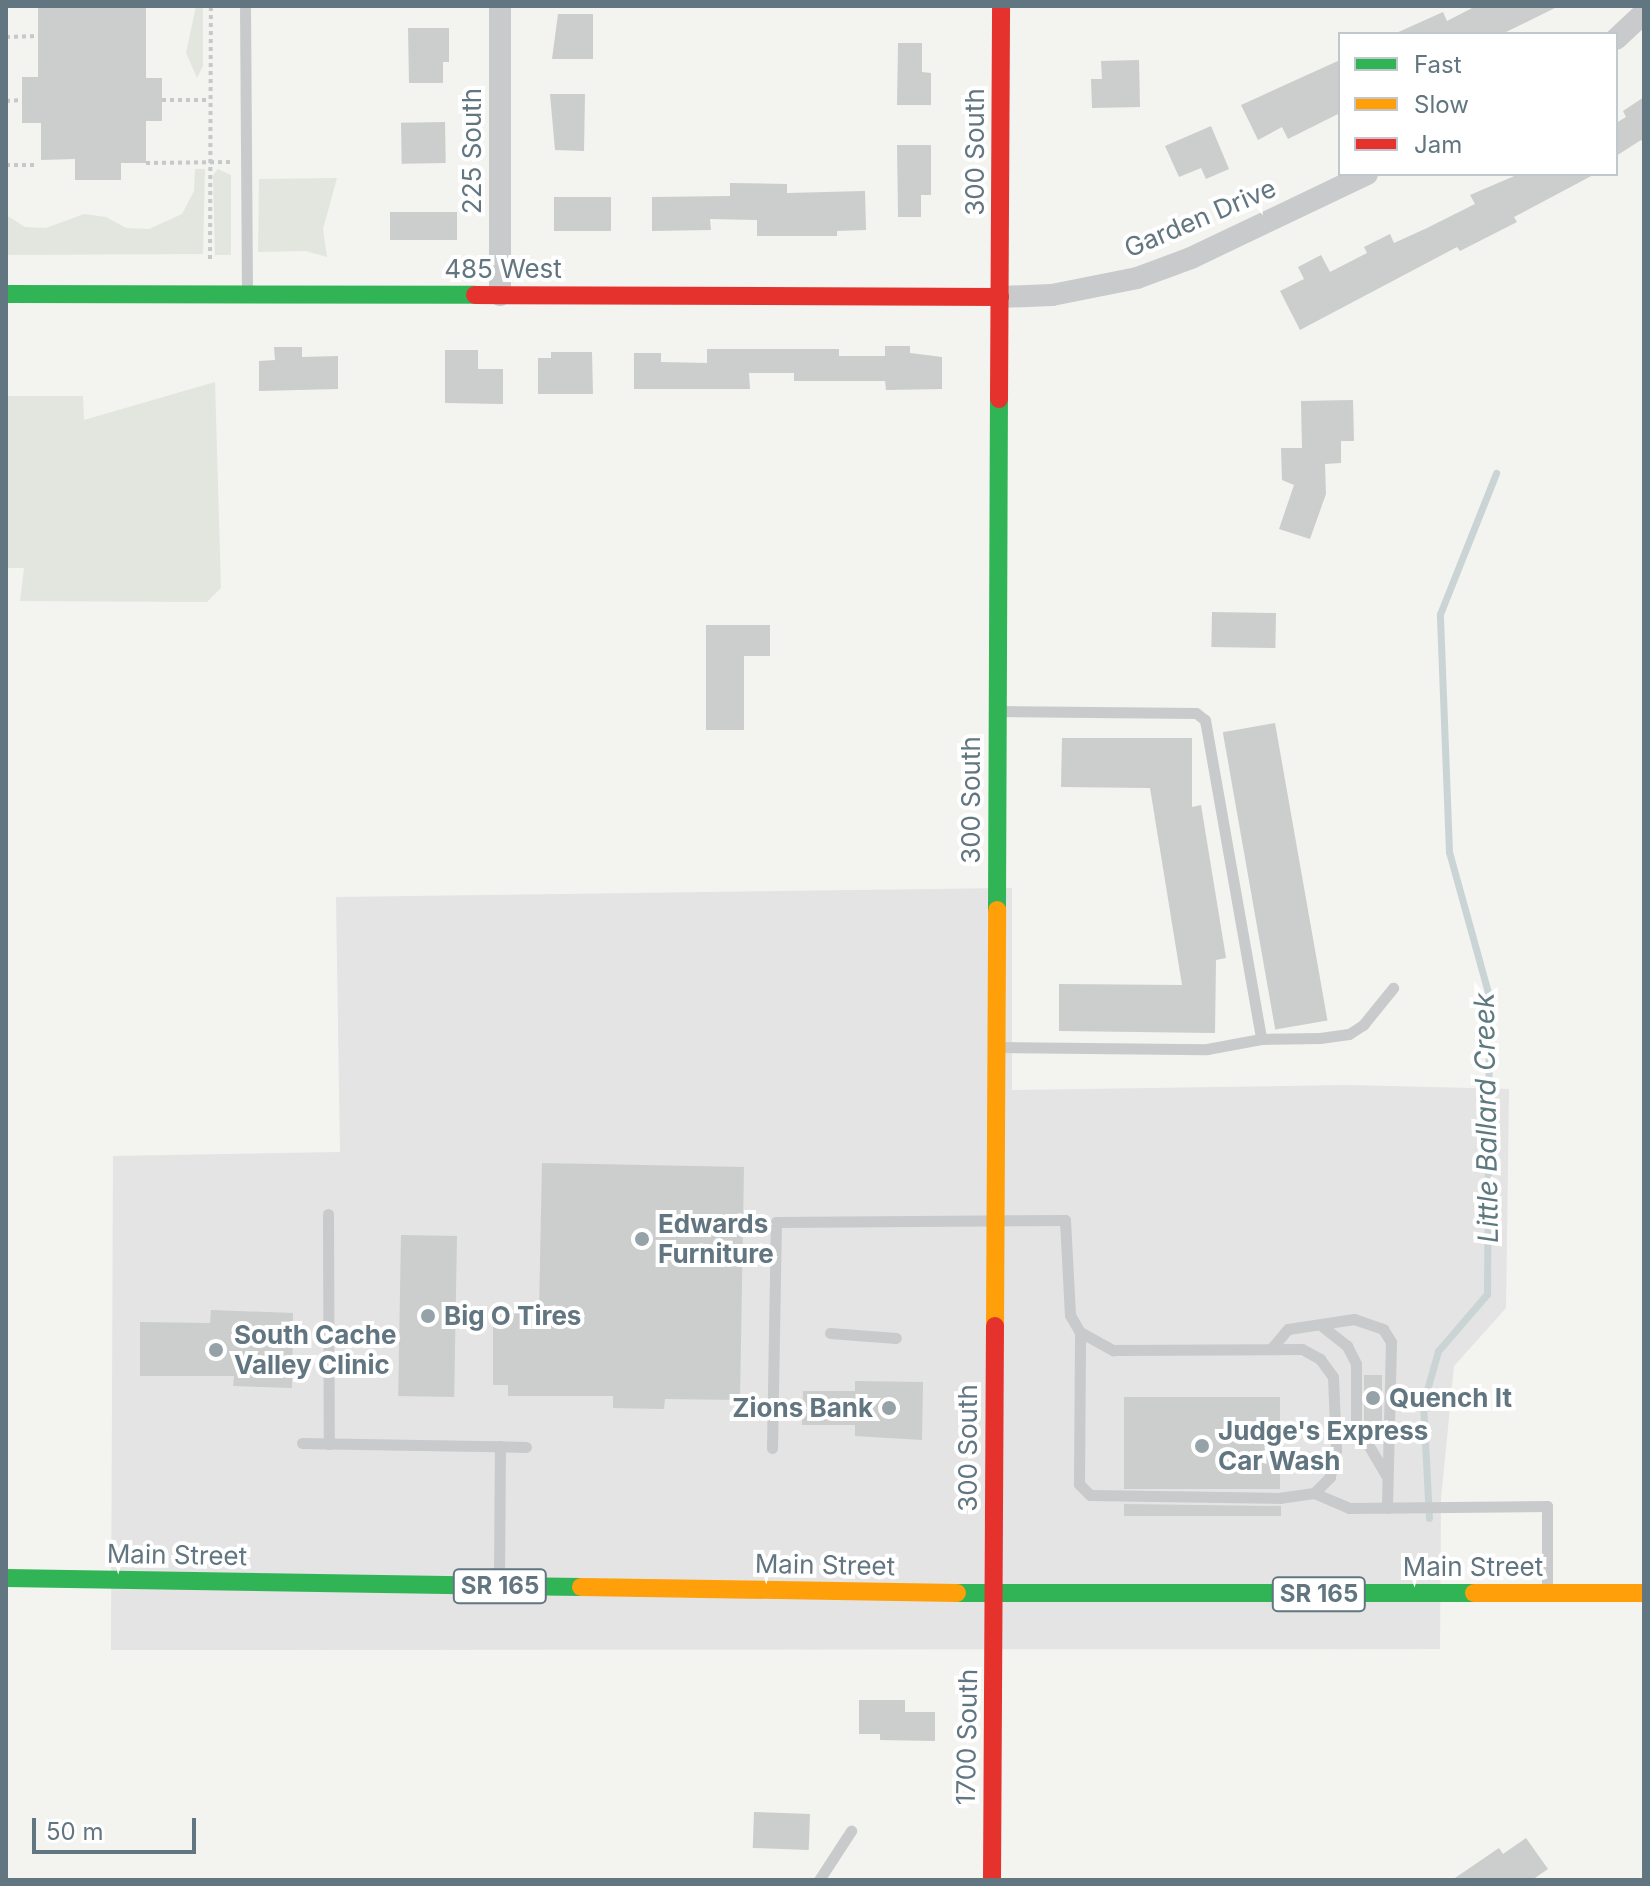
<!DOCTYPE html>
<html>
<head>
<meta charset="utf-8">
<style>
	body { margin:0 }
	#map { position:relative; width:1650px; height:1886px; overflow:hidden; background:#f3f3f0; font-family:Inter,sans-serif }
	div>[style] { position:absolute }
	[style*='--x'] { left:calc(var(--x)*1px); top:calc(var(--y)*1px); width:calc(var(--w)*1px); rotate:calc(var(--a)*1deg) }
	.built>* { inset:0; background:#e3e4e3 }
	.green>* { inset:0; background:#e2e6de }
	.stream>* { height:7px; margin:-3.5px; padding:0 3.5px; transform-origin:3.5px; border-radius:3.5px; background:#cad4d5 }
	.building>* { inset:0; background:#cbcecd; transform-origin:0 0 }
	.path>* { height:4px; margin-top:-2px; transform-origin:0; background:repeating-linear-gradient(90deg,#c7c8c8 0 4px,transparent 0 8px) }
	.lane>* { height:11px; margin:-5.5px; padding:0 5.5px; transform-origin:5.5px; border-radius:5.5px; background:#c8cacb }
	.street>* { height:22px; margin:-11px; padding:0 11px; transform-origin:11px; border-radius:11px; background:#c8cacb }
	.fast>* { height:18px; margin:-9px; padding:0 9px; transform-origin:9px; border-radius:9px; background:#30b455 }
	.slow>* { height:18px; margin:-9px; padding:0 9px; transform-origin:9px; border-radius:9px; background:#ff9f0a }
	.jam>* { height:18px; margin:-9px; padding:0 9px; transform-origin:9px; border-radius:9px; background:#e5322d }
	.dots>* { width:22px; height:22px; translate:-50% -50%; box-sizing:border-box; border:4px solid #fff; border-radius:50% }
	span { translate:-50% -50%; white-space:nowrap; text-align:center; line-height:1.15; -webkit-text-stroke:8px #fff; paint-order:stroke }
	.shield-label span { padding:2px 6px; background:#fff; border:2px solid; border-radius:6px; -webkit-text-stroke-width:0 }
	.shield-label { font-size:24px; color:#627681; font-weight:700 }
	.street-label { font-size:26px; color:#627681 }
	.poi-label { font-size:26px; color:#627681; font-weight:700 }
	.left { translate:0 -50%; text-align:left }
	.right { translate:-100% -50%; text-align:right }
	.water-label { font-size:28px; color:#5d797f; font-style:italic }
	.frame { position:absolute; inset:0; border:8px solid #627681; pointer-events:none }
	.legend { position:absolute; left:1338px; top:32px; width:280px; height:144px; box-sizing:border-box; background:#fff; border:2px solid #c0c8cd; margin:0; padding:10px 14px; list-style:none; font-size:24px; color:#627681 }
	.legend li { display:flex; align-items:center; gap:16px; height:40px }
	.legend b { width:40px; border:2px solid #c0c8cd }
	.scale { position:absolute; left:32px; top:1818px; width:164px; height:36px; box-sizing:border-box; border:4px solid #627681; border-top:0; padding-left:10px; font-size:24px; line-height:28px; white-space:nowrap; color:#627681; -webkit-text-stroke:6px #fff; paint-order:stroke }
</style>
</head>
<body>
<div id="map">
	<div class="built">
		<div style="clip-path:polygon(1012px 888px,1012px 1090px,1348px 1085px,1509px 1089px,1506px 1308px,1454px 1366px,1441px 1499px,1440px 1649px,111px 1650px,113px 1156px,340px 1152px,336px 897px)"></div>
	</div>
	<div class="green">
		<div style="clip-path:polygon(196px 6px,203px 6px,203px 66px,197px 78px,186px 53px)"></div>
		<div style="clip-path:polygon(195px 169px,205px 169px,203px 254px,6px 255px,6px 215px,25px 227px,46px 228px,84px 214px,106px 217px,126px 228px,149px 229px,182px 214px,194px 191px)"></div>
		<div style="clip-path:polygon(218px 169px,231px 175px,231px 255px,215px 255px,213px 175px)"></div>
		<div style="clip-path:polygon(337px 178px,323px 229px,327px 257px,306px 251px,258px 252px,259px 179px)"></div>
		<div style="clip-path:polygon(215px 382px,221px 588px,207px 602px,20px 601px,24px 568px,6px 568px,6px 396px,83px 396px,84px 420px)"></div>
	</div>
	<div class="stream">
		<div style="--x:1429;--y:1518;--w:114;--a:-93"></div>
		<div style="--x:1423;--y:1404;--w:55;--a:-74.2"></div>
		<div style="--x:1438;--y:1351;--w:75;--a:-49.3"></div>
		<div style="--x:1487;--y:1294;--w:298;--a:-89.6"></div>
		<div style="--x:1489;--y:996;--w:149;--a:-105.5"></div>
		<div style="--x:1449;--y:852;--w:238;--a:-92.2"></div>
		<div style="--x:1440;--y:614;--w:152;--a:-68.3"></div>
	</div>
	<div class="building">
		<div style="clip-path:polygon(38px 6px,146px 6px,146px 78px,162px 78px,162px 121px,146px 121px,146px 163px,121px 163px,121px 180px,75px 180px,75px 159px,41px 160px,41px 123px,22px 123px,22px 77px,38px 77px)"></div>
		<div style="clip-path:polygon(1476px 6px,1559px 6px,1502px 34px,1394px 34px,1443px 12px,1447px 21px)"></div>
		<div style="clip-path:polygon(558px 14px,593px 14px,593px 59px,552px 59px)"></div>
		<div style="clip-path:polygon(408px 28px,449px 28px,449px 62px,443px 62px,443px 83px,409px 83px)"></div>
		<div style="clip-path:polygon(898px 43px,922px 43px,922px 72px,931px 73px,931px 105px,897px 105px)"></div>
		<div style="clip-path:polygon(1139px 60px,1140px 107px,1092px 108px,1091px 79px,1102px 79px,1101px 61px)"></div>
		<div style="clip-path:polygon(1340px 60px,1340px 113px,1288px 139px,1282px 127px,1258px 140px,1241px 105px)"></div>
		<div style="clip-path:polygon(550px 94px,585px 94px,584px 151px,555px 150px)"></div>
		<div style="clip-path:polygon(1644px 97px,1644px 144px,1641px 140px,1616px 156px,1616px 123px,1626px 117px,1623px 111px)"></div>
		<div style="left:445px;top:122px;width:41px;height:44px;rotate:89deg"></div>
		<div style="clip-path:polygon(1211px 126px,1229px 169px,1206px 179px,1201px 168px,1179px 177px,1165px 146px)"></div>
		<div style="clip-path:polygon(897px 145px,931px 145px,931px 195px,921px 195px,921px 217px,898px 217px)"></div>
		<div style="clip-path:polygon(1519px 174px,1595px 174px,1514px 217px,1517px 222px,1460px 251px,1457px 247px,1300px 330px,1280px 291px,1304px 279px,1298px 267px,1321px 255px,1330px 272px,1367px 253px,1364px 247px,1390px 234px,1394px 243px,1427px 228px,1475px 204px,1470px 195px)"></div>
		<div style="clip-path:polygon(730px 183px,787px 184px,787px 193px,865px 191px,866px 230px,837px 231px,837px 236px,757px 236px,757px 220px,710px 219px,711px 230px,652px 231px,652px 197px,730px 196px)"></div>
		<div style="left:611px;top:197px;width:34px;height:57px;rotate:90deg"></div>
		<div style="left:390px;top:212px;width:67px;height:28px"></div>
		<div style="clip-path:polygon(885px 346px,910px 346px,910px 353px,942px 357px,942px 389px,886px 390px,885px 381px,794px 381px,794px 373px,749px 373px,750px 389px,634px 389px,634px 353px,661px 353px,661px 362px,707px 363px,707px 349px,839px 349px,839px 356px,885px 356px)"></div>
		<div style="clip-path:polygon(274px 347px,302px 347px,302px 357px,338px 356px,338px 389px,259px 391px,259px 361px,275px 360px)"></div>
		<div style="clip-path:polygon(445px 350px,478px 350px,478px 369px,503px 369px,503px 404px,445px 403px)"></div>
		<div style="clip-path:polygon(551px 352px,592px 352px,593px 394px,538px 394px,538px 358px,551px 358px)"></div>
		<div style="clip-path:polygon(1353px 400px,1354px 441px,1341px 441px,1341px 463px,1325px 464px,1326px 494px,1310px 539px,1279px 529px,1294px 485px,1282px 480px,1281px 448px,1302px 448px,1301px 401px)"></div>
		<div style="left:1212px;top:612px;width:64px;height:35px;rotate:1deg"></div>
		<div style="clip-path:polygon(706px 625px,770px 625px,770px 656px,744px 656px,744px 730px,706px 730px)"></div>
		<div style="left:1275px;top:723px;width:302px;height:53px;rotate:80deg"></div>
		<div style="clip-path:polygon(1062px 738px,1192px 738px,1192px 807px,1201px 805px,1226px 958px,1216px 960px,1215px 1033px,1059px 1031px,1059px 984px,1182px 985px,1150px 788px,1061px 787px)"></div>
		<div style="clip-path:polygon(542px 1163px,744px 1167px,740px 1400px,665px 1399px,664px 1409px,613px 1408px,613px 1396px,508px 1396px,508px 1385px,493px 1385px,493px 1312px,539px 1312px)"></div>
		<div style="left:401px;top:1235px;width:56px;height:161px;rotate:1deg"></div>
		<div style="clip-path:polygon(211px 1310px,293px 1313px,292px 1388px,233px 1386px,234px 1376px,140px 1376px,140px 1322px,210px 1323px)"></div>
		<div style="left:1364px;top:1375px;width:18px;height:47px"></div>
		<div style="clip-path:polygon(855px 1381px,923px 1382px,922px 1440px,855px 1436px,855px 1425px,802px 1425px,803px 1391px,855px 1391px)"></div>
		<div style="left:1280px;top:1397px;width:92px;height:156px;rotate:90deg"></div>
		<div style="clip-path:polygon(1124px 1504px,1281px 1506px,1281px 1516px,1124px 1516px)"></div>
		<div style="clip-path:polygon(859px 1700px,905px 1700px,905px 1712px,935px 1712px,935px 1741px,880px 1740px,880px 1734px,859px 1734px)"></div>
		<div style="left:754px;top:1812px;width:56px;height:36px;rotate:2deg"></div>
		<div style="clip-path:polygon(1526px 1838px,1548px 1869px,1532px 1880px,1452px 1880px,1499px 1848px,1503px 1854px)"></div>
	</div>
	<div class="path">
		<div style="--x:6;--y:37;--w:32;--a:-2"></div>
		<div style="--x:162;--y:100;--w:48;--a:0"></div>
		<div style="--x:6;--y:101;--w:16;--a:-4"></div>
		<div style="--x:146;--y:163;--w:85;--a:-0.7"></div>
		<div style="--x:6;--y:165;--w:29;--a:0"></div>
		<div style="--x:210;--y:259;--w:253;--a:-89.8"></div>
	</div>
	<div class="lane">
		<div style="--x:245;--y:6;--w:287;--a:89.6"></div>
		<div style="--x:999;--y:711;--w:197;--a:0.6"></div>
		<div style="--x:1196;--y:713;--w:11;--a:38"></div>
		<div style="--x:1205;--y:720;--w:324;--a:80"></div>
		<div style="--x:999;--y:1047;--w:208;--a:0.6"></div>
		<div style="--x:1207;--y:1049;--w:55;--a:-10.5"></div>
		<div style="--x:1261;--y:1039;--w:59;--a:-1"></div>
		<div style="--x:1320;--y:1038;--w:29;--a:-8"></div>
		<div style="--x:1349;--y:1034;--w:17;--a:-33"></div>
		<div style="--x:1363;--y:1025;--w:48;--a:-51"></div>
		<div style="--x:328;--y:1214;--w:230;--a:89.8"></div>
		<div style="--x:1323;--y:1327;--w:31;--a:38"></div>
		<div style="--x:1347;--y:1346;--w:20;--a:63"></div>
		<div style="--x:1356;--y:1364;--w:60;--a:90"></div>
		<div style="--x:1356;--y:1424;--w:59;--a:59.5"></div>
		<div style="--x:830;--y:1333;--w:66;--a:4.3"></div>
		<div style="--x:1271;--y:1349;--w:26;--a:-50"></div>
		<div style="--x:1288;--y:1329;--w:67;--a:-8.6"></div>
		<div style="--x:1354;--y:1319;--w:31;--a:19"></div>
		<div style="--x:1383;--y:1329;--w:15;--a:58"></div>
		<div style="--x:1391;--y:1342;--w:166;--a:91.4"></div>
		<div style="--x:302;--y:1443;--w:224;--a:1"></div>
		<div style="--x:772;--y:1448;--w:226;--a:-89"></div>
		<div style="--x:776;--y:1222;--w:289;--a:-0.4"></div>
		<div style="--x:1065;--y:1220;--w:95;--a:87"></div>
		<div style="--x:1070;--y:1315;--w:20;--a:60"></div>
		<div style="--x:1080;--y:1332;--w:38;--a:29"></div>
		<div style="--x:1113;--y:1350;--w:189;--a:-0.3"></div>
		<div style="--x:1302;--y:1349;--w:21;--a:29"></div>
		<div style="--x:1320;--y:1359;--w:22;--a:54"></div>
		<div style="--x:1333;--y:1377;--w:73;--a:87.6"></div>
		<div style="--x:1336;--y:1450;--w:28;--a:103"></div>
		<div style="--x:1330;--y:1477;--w:23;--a:135"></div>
		<div style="--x:1314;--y:1493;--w:34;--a:172"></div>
		<div style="--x:1280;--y:1498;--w:190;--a:-179.1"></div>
		<div style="--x:1090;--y:1495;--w:16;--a:-135"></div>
		<div style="--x:1079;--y:1484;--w:152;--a:-89.6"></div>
		<div style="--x:1314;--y:1493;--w:38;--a:23"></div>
		<div style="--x:1349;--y:1508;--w:198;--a:-0.6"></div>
		<div style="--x:1547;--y:1506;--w:84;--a:90"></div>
		<div style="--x:499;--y:1581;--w:135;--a:-89.6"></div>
		<div style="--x:819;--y:1880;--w:59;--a:-56.9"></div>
	</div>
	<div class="street">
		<div style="--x:1616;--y:39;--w:38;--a:-43"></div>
		<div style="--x:500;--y:295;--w:289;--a:-90"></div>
		<div style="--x:1000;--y:297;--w:52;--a:-2.2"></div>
		<div style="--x:1052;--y:295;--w:87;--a:-11.3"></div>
		<div style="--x:1137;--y:278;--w:58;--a:-20.3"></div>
		<div style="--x:1191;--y:258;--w:195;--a:-25.5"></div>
	</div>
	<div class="fast">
		<div style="--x:6;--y:294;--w:469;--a:0.1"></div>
		<div style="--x:997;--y:910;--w:511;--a:-89.78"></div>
		<div style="--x:6;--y:1578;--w:575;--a:0.9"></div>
		<div style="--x:957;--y:1593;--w:517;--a:0"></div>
	</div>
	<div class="slow">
		<div style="--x:995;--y:1326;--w:416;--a:-89.7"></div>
		<div style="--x:581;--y:1587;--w:376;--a:0.9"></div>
		<div style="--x:1474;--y:1593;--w:170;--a:0"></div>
	</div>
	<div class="jam">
		<div style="--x:475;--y:295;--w:525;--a:0.22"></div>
		<div style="--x:999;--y:399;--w:393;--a:-89.7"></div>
		<div style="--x:992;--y:1880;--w:554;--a:-89.69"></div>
	</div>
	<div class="dots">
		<div style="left:642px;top:1239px;background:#95a2a8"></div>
		<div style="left:428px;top:1316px;background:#95a2a8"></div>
		<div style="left:216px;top:1350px;background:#95a2a8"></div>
		<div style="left:1373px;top:1398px;background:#95a2a8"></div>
		<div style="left:889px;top:1408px;background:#95a2a8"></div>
		<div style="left:1202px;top:1446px;background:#95a2a8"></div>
	</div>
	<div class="shield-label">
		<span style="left:500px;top:1586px">SR 165</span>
		<span style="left:1319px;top:1594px">SR 165</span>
	</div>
	<div class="street-label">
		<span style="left:472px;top:151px;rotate:-90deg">225 South</span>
		<span style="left:975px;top:152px;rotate:-90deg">300 South</span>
		<span style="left:1200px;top:218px;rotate:-23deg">Garden Drive</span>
		<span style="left:503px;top:269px">485 West</span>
		<span style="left:971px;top:800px;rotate:-90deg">300 South</span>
		<span style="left:968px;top:1448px;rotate:-90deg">300 South</span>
		<span style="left:177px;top:1555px;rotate:1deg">Main Street</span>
		<span style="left:825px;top:1565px;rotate:1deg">Main Street</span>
		<span style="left:1473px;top:1567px">Main Street</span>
		<span style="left:967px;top:1737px;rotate:-89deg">1700 South</span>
	</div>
	<div class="poi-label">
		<span class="left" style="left:658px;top:1239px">Edwards<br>Furniture</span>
		<span class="left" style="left:444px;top:1316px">Big O Tires</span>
		<span class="left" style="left:234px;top:1350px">South Cache<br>Valley Clinic</span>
		<span class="left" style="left:1389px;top:1398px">Quench It</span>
		<span class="right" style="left:873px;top:1408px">Zions Bank</span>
		<span class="left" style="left:1218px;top:1446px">Judge's Express<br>Car Wash</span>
	</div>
	<div class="water-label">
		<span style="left:1486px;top:1118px;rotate:-91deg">Little Ballard Creek</span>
	</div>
	<div class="frame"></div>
	<ul class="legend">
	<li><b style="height:10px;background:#30b455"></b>Fast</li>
	<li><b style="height:10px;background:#ff9f0a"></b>Slow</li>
	<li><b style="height:10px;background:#e5322d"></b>Jam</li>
	</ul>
	<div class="scale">50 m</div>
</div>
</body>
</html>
